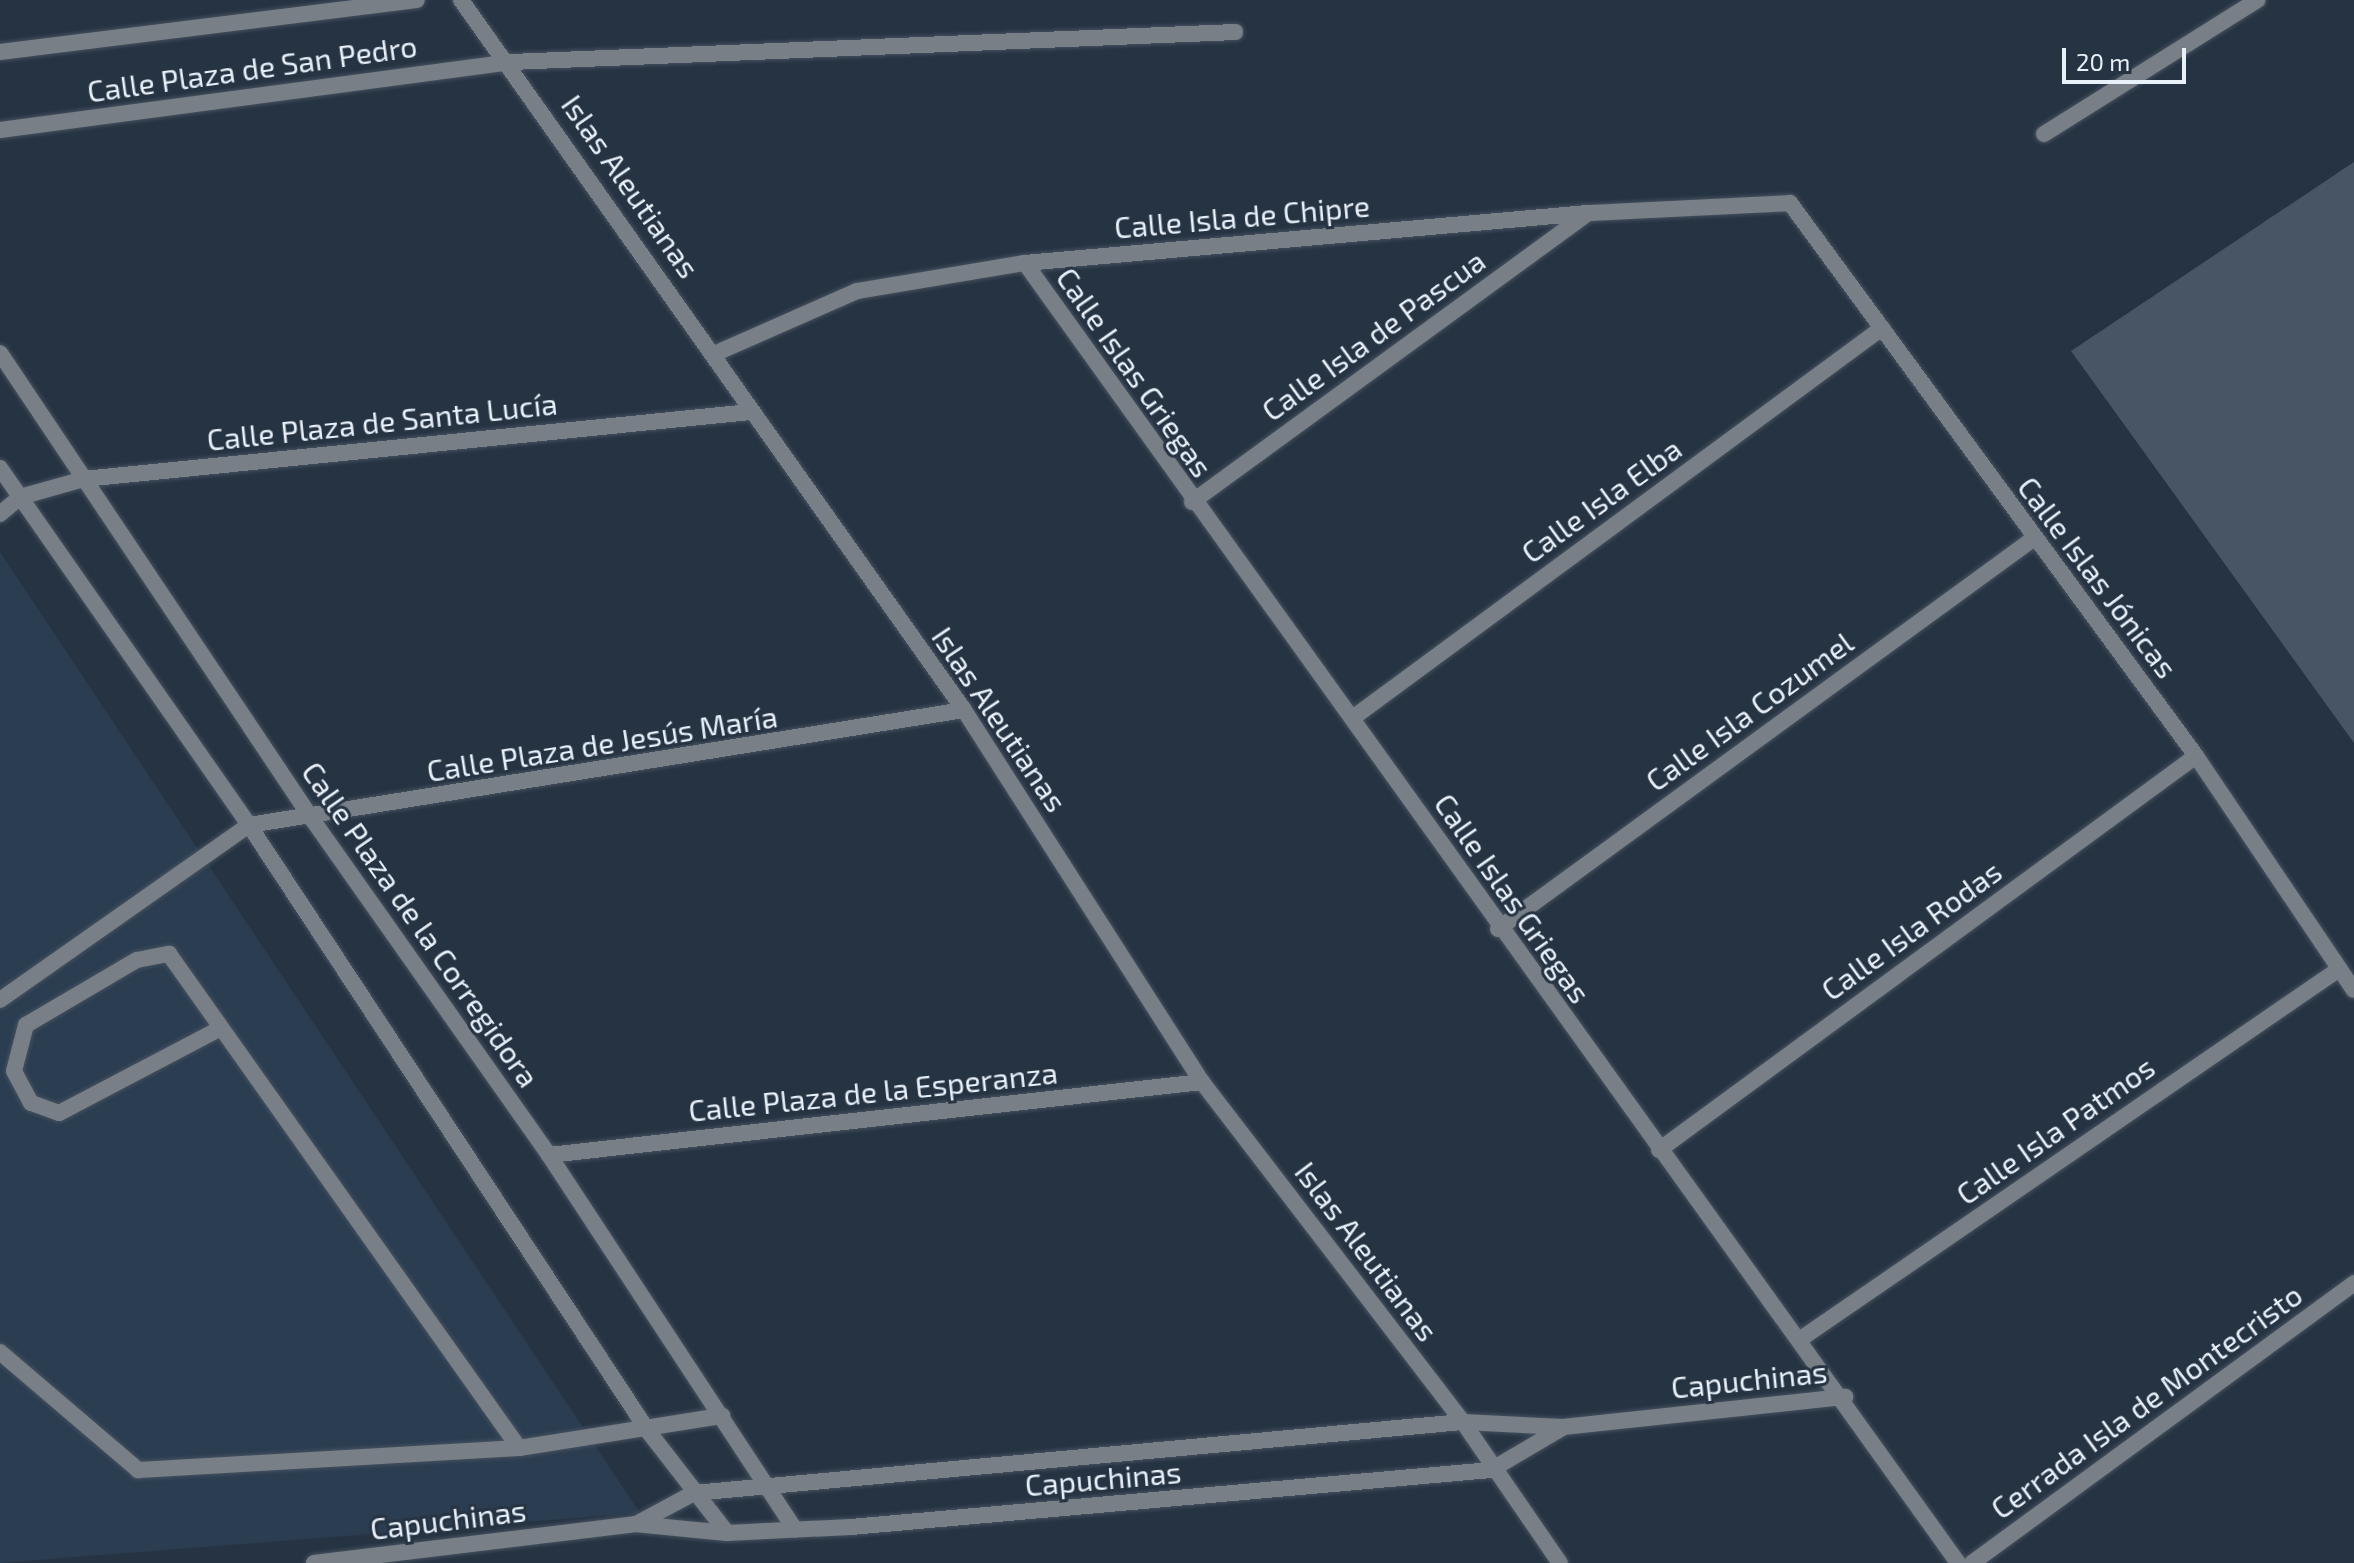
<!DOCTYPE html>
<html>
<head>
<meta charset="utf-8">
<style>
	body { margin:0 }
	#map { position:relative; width:2354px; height:1563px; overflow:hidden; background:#263342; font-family:"Exo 2",sans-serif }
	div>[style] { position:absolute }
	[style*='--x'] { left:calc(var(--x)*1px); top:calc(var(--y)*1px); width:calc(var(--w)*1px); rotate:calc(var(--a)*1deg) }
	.built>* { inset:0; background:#2b3d51 }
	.building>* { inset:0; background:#475565 }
	.roads { filter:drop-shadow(0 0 2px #45515f) drop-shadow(0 0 2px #45515f) }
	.service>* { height:16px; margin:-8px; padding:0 8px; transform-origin:8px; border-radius:8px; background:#797f87 }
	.minor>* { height:16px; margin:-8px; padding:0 8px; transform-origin:8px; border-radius:8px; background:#797f87 }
	.tertiary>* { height:16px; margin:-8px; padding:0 8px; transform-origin:8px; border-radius:8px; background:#797f87 }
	span { translate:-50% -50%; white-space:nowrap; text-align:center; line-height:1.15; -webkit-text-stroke:6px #263342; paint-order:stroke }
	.street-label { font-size:30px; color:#e8f0fa }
	.scale { position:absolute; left:2062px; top:48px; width:124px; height:36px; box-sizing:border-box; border:4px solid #e8f0fa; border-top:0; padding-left:10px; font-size:24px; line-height:28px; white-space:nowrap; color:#e8f0fa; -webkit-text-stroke:6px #263342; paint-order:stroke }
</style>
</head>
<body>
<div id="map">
	<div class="built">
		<div style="clip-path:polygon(0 552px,640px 1513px,0 1563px)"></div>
	</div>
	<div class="building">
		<div style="clip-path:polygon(2354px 162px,2354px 743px,2071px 351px)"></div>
	</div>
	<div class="roads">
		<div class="service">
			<div style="--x:511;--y:62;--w:725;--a:-2.37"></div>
			<div style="--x:2044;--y:134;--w:252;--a:-32.1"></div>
			<div style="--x:0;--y:514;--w:26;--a:-40"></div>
			<div style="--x:0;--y:1000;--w:304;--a:-35.1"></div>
			<div style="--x:221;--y:1028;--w:183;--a:152.3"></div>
			<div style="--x:59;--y:1113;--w:30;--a:-160"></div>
			<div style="--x:31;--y:1103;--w:36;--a:-118"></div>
			<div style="--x:14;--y:1071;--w:48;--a:-75.4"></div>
			<div style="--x:26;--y:1025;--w:129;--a:-30.4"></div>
			<div style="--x:137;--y:960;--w:33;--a:-11"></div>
			<div style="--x:169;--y:954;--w:605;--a:54.68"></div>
			<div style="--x:0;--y:1352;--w:182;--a:40.5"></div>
			<div style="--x:138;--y:1470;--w:382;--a:-3.3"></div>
			<div style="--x:519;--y:1448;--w:206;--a:-9"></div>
		</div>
		<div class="minor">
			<div style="--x:0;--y:52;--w:420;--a:-7.1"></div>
			<div style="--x:0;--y:130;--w:516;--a:-7.58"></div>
			<div style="--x:1025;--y:263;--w:1600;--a:54.33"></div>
			<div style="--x:0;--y:353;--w:561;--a:56.2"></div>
			<div style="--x:312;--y:819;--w:411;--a:54.8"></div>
			<div style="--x:549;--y:1155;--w:448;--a:56.7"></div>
			<div style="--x:714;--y:354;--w:156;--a:-23.8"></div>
			<div style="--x:857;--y:291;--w:170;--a:-9.5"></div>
			<div style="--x:1025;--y:263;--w:565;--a:-5.08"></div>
			<div style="--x:1588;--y:213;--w:202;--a:-2.8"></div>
			<div style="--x:1790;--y:203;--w:686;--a:53.71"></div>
			<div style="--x:2196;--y:756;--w:282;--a:56"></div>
			<div style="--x:0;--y:468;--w:435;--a:55.1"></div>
			<div style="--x:249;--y:825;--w:726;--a:56.64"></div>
			<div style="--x:648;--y:1431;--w:129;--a:52.2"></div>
			<div style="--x:20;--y:497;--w:66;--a:-15.7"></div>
			<div style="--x:84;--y:479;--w:670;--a:-5.74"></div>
			<div style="--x:1192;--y:502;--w:490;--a:-36.1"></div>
			<div style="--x:1354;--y:717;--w:656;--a:-36.38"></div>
			<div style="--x:249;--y:825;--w:724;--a:-9.14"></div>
			<div style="--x:1498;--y:929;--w:662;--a:-36.09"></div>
			<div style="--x:1659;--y:1150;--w:666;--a:-36.27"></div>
			<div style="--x:549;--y:1155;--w:657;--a:-6.38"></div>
			<div style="--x:1802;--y:1338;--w:652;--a:-34.49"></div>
			<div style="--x:1463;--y:1422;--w:100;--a:2.9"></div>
			<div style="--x:1563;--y:1427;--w:284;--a:-6.1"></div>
			<div style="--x:1491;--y:1470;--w:82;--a:-30.6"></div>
			<div style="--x:1972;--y:1563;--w:474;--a:-36.2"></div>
		</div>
		<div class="tertiary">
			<div style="--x:461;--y:0;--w:870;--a:54.68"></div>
			<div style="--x:964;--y:710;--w:442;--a:57.4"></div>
			<div style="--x:1202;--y:1082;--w:429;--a:52.5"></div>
			<div style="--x:1463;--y:1422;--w:171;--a:55.5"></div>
			<div style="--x:636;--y:1524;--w:66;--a:-28.1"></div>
			<div style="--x:694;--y:1493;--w:772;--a:-5.28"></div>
			<div style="--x:314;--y:1563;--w:323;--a:-6.9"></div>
			<div style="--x:635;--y:1524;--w:92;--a:5.6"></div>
			<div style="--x:727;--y:1533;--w:124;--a:-2.8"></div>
			<div style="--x:851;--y:1527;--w:643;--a:-5.09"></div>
		</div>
	</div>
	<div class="street-label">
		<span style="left:252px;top:68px;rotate:-8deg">Calle Plaza de San Pedro</span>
		<span style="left:631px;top:186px;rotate:55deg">Islas Aleutianas</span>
		<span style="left:1242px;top:216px;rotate:-5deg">Calle Isla de Chipre</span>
		<span style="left:1373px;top:335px;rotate:-36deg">Calle Isla de Pascua</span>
		<span style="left:1135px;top:372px;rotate:55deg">Calle Islas Griegas</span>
		<span style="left:382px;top:421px;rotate:-6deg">Calle Plaza de Santa Lucía</span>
		<span style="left:1601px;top:500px;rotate:-36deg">Calle Isla Elba</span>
		<span style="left:2098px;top:577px;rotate:53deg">Calle Islas Jónicas</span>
		<span style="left:1749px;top:711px;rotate:-36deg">Calle Isla Cozumel</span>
		<span style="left:1000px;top:719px;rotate:56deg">Islas Aleutianas</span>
		<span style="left:602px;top:743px;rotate:-9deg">Calle Plaza de Jesús María</span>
		<span style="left:1513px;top:898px;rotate:55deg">Calle Islas Griegas</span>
		<span style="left:421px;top:924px;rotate:55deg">Calle Plaza de la Corregidora</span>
		<span style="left:1911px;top:930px;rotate:-36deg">Calle Isla Rodas</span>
		<span style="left:873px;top:1091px;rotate:-6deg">Calle Plaza de la Esperanza</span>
		<span style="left:2055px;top:1130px;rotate:-35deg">Calle Isla Patmos</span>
		<span style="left:1367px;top:1251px;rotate:53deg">Islas Aleutianas</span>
		<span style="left:1749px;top:1379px;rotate:-6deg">Capuchinas</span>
		<span style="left:2146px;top:1401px;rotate:-36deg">Cerrada Isla de Montecristo</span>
		<span style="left:1103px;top:1478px;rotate:-5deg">Capuchinas</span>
		<span style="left:448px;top:1519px;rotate:-7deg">Capuchinas</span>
	</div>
	<div class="scale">20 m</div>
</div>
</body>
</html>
